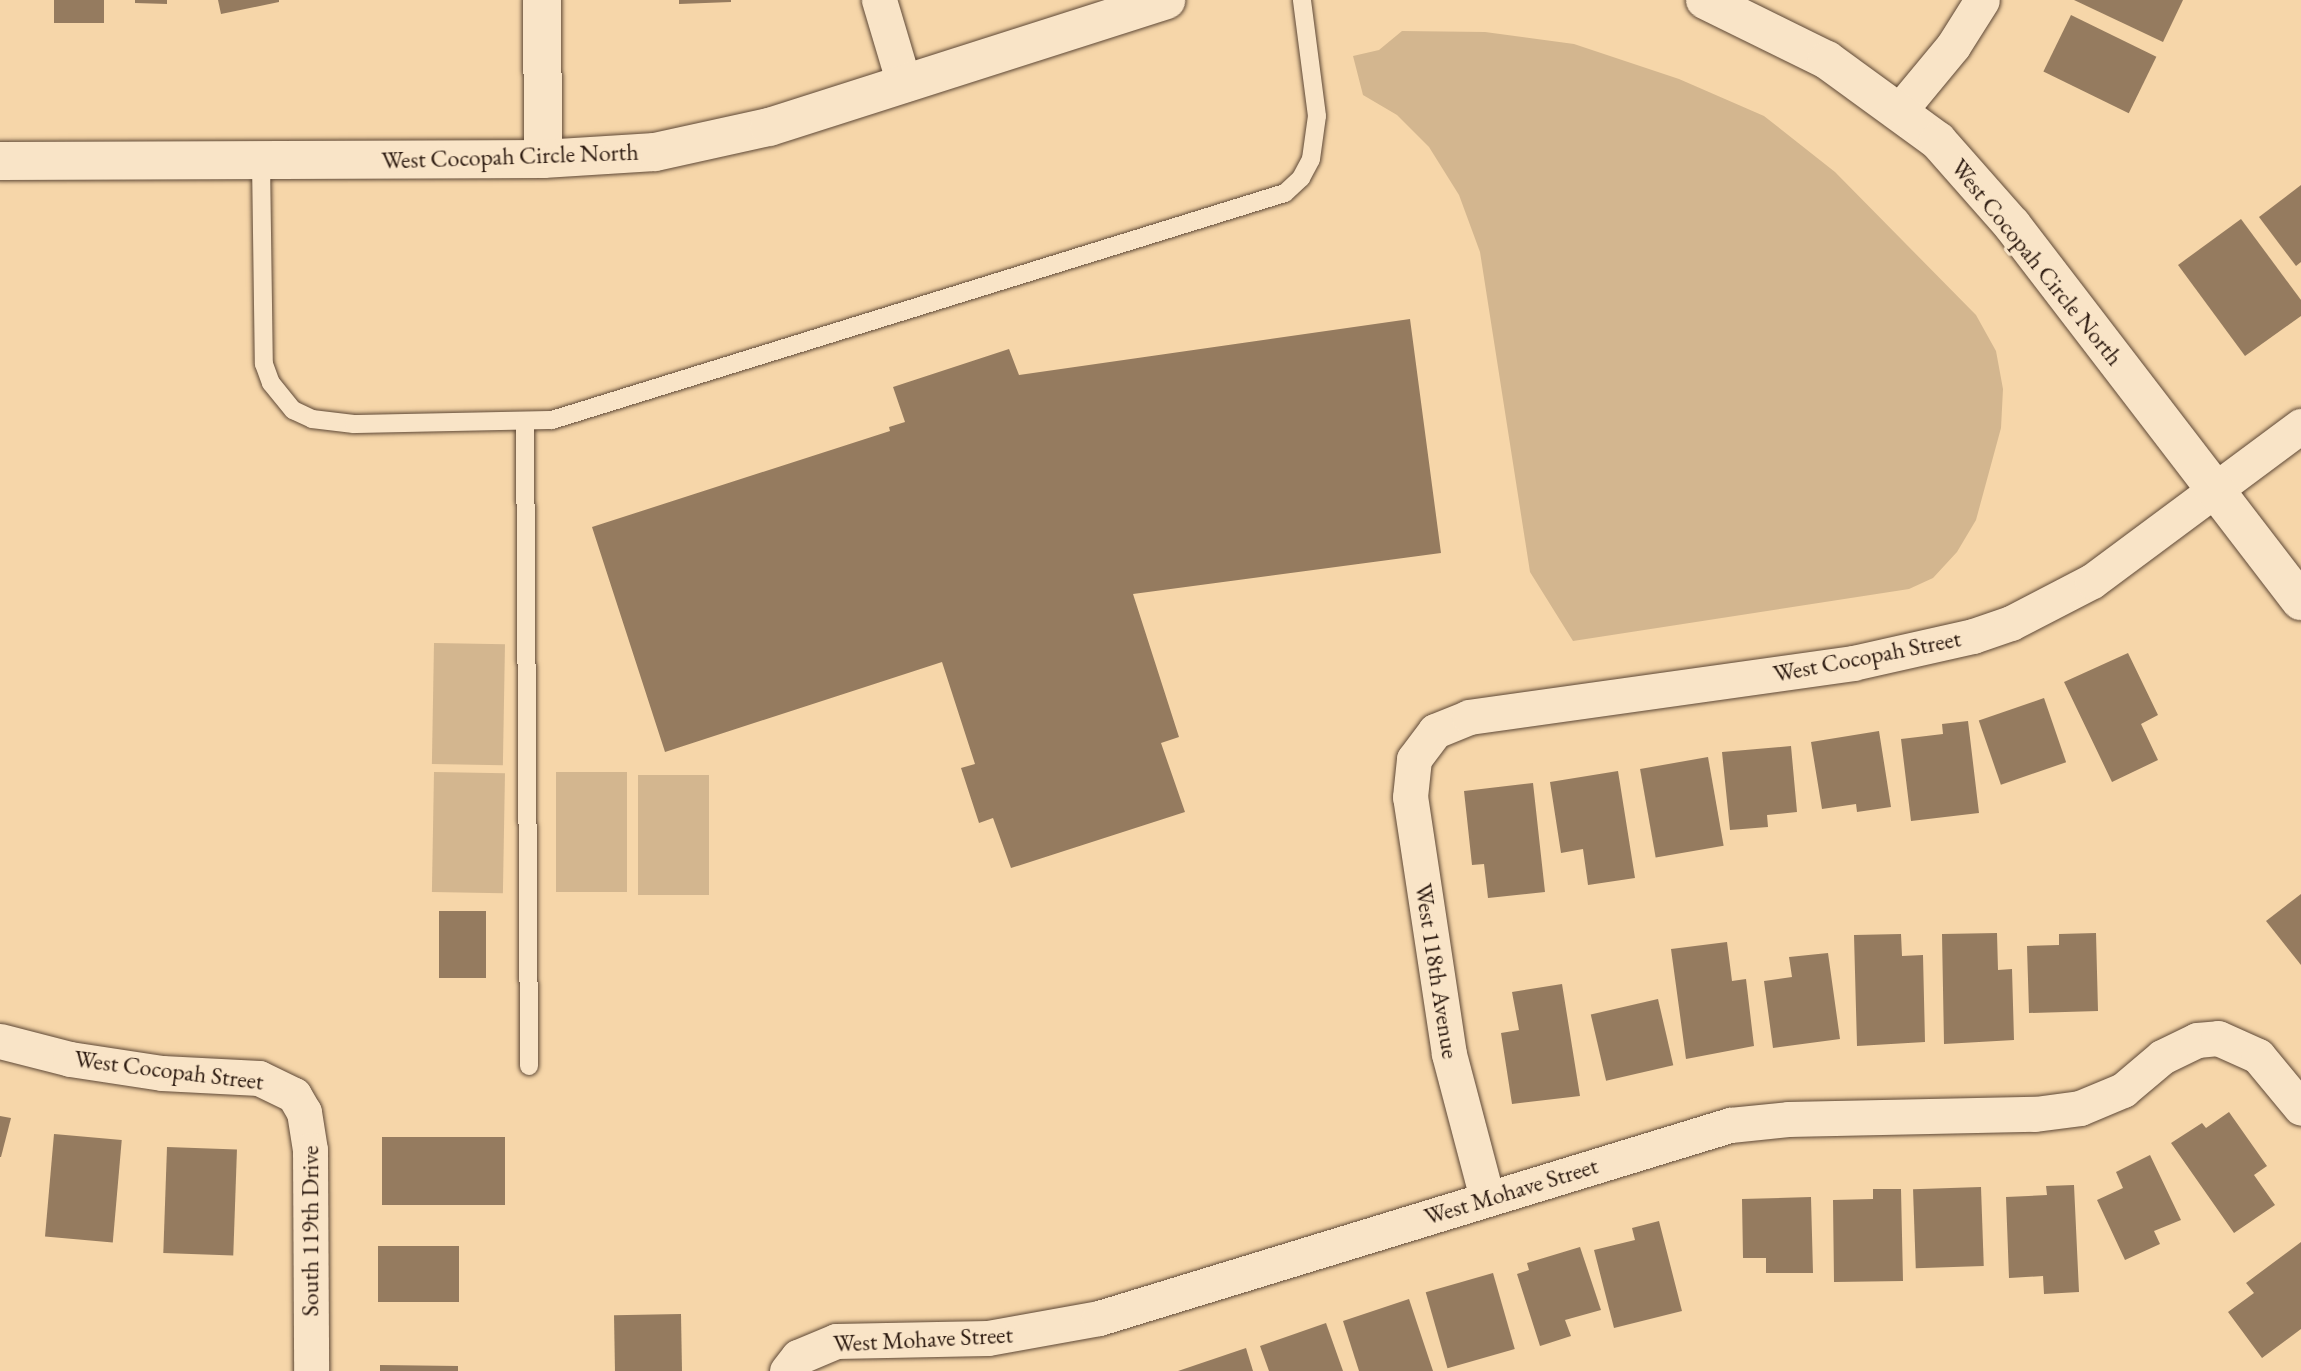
<!DOCTYPE html>
<html>
<head>
<meta charset="utf-8">
<style>
	body { margin:0 }
	#map { position:relative; width:2301px; height:1371px; overflow:hidden; background:#f6d6a9; font-family:"EB Garamond",serif }
	div>[style] { position:absolute }
	[style*='--x'] { left:calc(var(--x)*1px); top:calc(var(--y)*1px); width:calc(var(--w)*1px); rotate:calc(var(--a)*1deg) }
	.green>* { inset:0; background:#d3b68f; transform-origin:0 0 }
	.building>* { inset:0; background:#957b5f; transform-origin:0 0 }
	.roads { filter:drop-shadow(0 0 2px #5e4836) drop-shadow(0 0 2px #5e4836) }
	.lane>* { height:18px; margin:-9px; padding:0 9px; transform-origin:9px; border-radius:9px; background:#f9e4c7 }
	.street>* { height:35px; margin:-17.5px; padding:0 17.5px; transform-origin:17.5px; border-radius:17.5px; background:#f9e4c7 }
	.secondary>* { height:38px; margin:-19px; padding:0 19px; transform-origin:19px; border-radius:19px; background:#f9e4c7 }
	span { translate:-50% -50%; white-space:nowrap; text-align:center; line-height:1.15; -webkit-text-stroke:6px #f9e4c7; paint-order:stroke }
	.street-label { font-size:24px; color:#2b190f }
</style>
</head>
<body>
<div id="map">
	<div class="green">
		<div style="clip-path:polygon(1402px 31px,1485px 32px,1574px 44px,1679px 79px,1764px 116px,1835px 172px,1976px 315px,1996px 351px,2003px 389px,2001px 428px,1976px 520px,1957px 552px,1933px 578px,1909px 589px,1573px 641px,1530px 572px,1480px 252px,1459px 195px,1429px 147px,1397px 115px,1363px 95px,1353px 56px,1379px 50px)"></div>
		<div style="left:434px;top:643px;width:71px;height:121px;rotate:1deg"></div>
		<div style="left:434px;top:772px;width:71px;height:120px;rotate:1deg"></div>
		<div style="left:556px;top:772px;width:71px;height:120px"></div>
		<div style="left:638px;top:775px;width:71px;height:120px"></div>
	</div>
	<div class="building">
		<div style="left:54px;top:0;width:50px;height:23px"></div>
		<div style="clip-path:polygon(135px 0,167px 0,167px 4px,135px 3px)"></div>
		<div style="clip-path:polygon(218px 0,279px 0,279px 2px,221px 14px)"></div>
		<div style="clip-path:polygon(679px 0,731px 0,731px 2px,679px 4px)"></div>
		<div style="clip-path:polygon(2074px 0,2183px 0,2163px 42px)"></div>
		<div style="left:2071px;top:15px;width:95px;height:63px;rotate:26deg"></div>
		<div style="clip-path:polygon(2301px 185px,2301px 262px,2296px 266px,2259px 217px)"></div>
		<div style="clip-path:polygon(2241px 219px,2301px 300px,2301px 316px,2245px 356px,2178px 265px)"></div>
		<div style="clip-path:polygon(1410px 319px,1441px 553px,1133px 594px,1179px 737px,1161px 743px,1185px 812px,1011px 868px,993px 818px,979px 823px,961px 768px,975px 764px,942px 662px,665px 752px,592px 527px,890px 431px,889px 427px,905px 422px,893px 387px,1009px 349px,1019px 375px)"></div>
		<div style="clip-path:polygon(2128px 653px,2158px 715px,2141px 724px,2158px 760px,2112px 782px,2064px 682px)"></div>
		<div style="left:2044px;top:698px;width:68px;height:69px;rotate:71deg"></div>
		<div style="clip-path:polygon(1968px 721px,1979px 813px,1911px 821px,1901px 739px,1943px 734px,1942px 724px)"></div>
		<div style="clip-path:polygon(1879px 731px,1891px 807px,1857px 812px,1856px 804px,1822px 809px,1811px 742px)"></div>
		<div style="clip-path:polygon(1791px 746px,1797px 812px,1767px 815px,1768px 827px,1730px 830px,1722px 752px)"></div>
		<div style="left:1708px;top:757px;width:90px;height:69px;rotate:80deg"></div>
		<div style="clip-path:polygon(1618px 771px,1635px 878px,1588px 885px,1583px 849px,1561px 853px,1550px 782px)"></div>
		<div style="clip-path:polygon(1533px 783px,1545px 892px,1488px 898px,1484px 864px,1472px 865px,1464px 791px)"></div>
		<div style="clip-path:polygon(2301px 894px,2301px 965px,2266px 921px)"></div>
		<div style="left:439px;top:911px;width:47px;height:67px"></div>
		<div style="clip-path:polygon(1997px 933px,1998px 970px,2012px 969px,2014px 1040px,1944px 1044px,1942px 934px)"></div>
		<div style="clip-path:polygon(2096px 933px,2098px 1011px,2029px 1013px,2027px 946px,2059px 945px,2059px 934px)"></div>
		<div style="clip-path:polygon(1901px 934px,1902px 956px,1923px 955px,1925px 1042px,1857px 1046px,1854px 935px)"></div>
		<div style="clip-path:polygon(1727px 942px,1732px 981px,1746px 979px,1754px 1046px,1686px 1059px,1671px 949px)"></div>
		<div style="clip-path:polygon(1828px 953px,1840px 1039px,1773px 1048px,1764px 981px,1792px 977px,1789px 957px)"></div>
		<div style="clip-path:polygon(1562px 984px,1580px 1096px,1512px 1104px,1501px 1033px,1519px 1030px,1512px 992px)"></div>
		<div style="left:1658px;top:999px;width:68px;height:69px;rotate:77deg"></div>
		<div style="clip-path:polygon(2229px 1112px,2267px 1166px,2254px 1175px,2275px 1205px,2234px 1233px,2171px 1143px,2202px 1123px,2206px 1128px)"></div>
		<div style="clip-path:polygon(0 1116px,11px 1118px,1px 1157px,0 1157px)"></div>
		<div style="left:54px;top:1134px;width:68px;height:103px;rotate:5deg"></div>
		<div style="left:505px;top:1137px;width:68px;height:123px;rotate:90deg"></div>
		<div style="left:167px;top:1147px;width:70px;height:106px;rotate:2deg"></div>
		<div style="clip-path:polygon(2150px 1155px,2181px 1220px,2154px 1231px,2160px 1244px,2125px 1260px,2097px 1200px,2123px 1188px,2116px 1172px)"></div>
		<div style="clip-path:polygon(2074px 1185px,2079px 1292px,2044px 1294px,2043px 1276px,2009px 1278px,2006px 1197px,2047px 1195px,2046px 1186px)"></div>
		<div style="left:1981px;top:1187px;width:79px;height:68px;rotate:88deg"></div>
		<div style="clip-path:polygon(1873px 1189px,1901px 1189px,1903px 1281px,1834px 1282px,1833px 1200px,1873px 1199px)"></div>
		<div style="clip-path:polygon(1811px 1197px,1813px 1273px,1766px 1273px,1766px 1258px,1743px 1258px,1742px 1199px)"></div>
		<div style="clip-path:polygon(1659px 1221px,1682px 1311px,1614px 1328px,1594px 1250px,1635px 1240px,1632px 1228px)"></div>
		<div style="clip-path:polygon(2301px 1242px,2301px 1329px,2262px 1358px,2228px 1312px,2254px 1293px,2246px 1283px)"></div>
		<div style="left:378px;top:1246px;width:81px;height:56px"></div>
		<div style="clip-path:polygon(1580px 1247px,1601px 1310px,1565px 1320px,1571px 1336px,1540px 1346px,1517px 1274px,1529px 1270px,1527px 1263px)"></div>
		<div style="left:1493px;top:1273px;width:79px;height:70px;rotate:74deg"></div>
		<div style="clip-path:polygon(1409px 1299px,1433px 1371px,1359px 1371px,1343px 1321px)"></div>
		<div style="left:681px;top:1314px;width:57px;height:67px;rotate:89deg"></div>
		<div style="clip-path:polygon(1326px 1323px,1343px 1371px,1269px 1371px,1260px 1346px)"></div>
		<div style="clip-path:polygon(1246px 1348px,1253px 1371px,1178px 1371px)"></div>
		<div style="clip-path:polygon(380px 1365px,458px 1366px,458px 1371px,380px 1371px)"></div>
	</div>
	<div class="roads">
		<div class="lane">
			<div style="--x:261;--y:161;--w:203;--a:89.2"></div>
			<div style="--x:264;--y:364;--w:20;--a:70"></div>
			<div style="--x:271;--y:383;--w:35;--a:51"></div>
			<div style="--x:293;--y:410;--w:21;--a:25"></div>
			<div style="--x:312;--y:419;--w:42;--a:6.8"></div>
			<div style="--x:354;--y:424;--w:198;--a:-1.2"></div>
			<div style="--x:552;--y:420;--w:767;--a:-17.21"></div>
			<div style="--x:1285;--y:193;--w:22;--a:-43"></div>
			<div style="--x:1301;--y:178;--w:21;--a:-62"></div>
			<div style="--x:1311;--y:159;--w:43;--a:-82.1"></div>
			<div style="--x:1317;--y:116;--w:117;--a:-97.4"></div>
			<div style="--x:525;--y:423;--w:643;--a:89.64"></div>
		</div>
		<div class="street">
			<div style="--x:879;--y:0;--w:88;--a:73.4"></div>
			<div style="--x:1900;--y:110;--w:83;--a:-50.4"></div>
			<div style="--x:1953;--y:46;--w:54;--a:-57.8"></div>
			<div style="--x:0;--y:1041;--w:72;--a:14.4"></div>
			<div style="--x:70;--y:1059;--w:93;--a:8.7"></div>
			<div style="--x:162;--y:1073;--w:97;--a:3"></div>
			<div style="--x:259;--y:1078;--w:39;--a:26"></div>
			<div style="--x:294;--y:1095;--w:20;--a:60"></div>
			<div style="--x:304;--y:1112;--w:38;--a:81"></div>
			<div style="--x:310;--y:1150;--w:221;--a:89.7"></div>
			<div style="--x:1487;--y:1198;--w:149;--a:-104.8"></div>
			<div style="--x:1449;--y:1054;--w:260;--a:-98.6"></div>
			<div style="--x:1410;--y:797;--w:38;--a:-84"></div>
			<div style="--x:1414;--y:759;--w:35;--a:-53"></div>
			<div style="--x:1435;--y:731;--w:37;--a:-22"></div>
			<div style="--x:1469;--y:717;--w:388;--a:-8"></div>
			<div style="--x:1853;--y:663;--w:123;--a:-12.7"></div>
			<div style="--x:1973;--y:636;--w:40;--a:-18.9"></div>
			<div style="--x:2011;--y:623;--w:91;--a:-27.4"></div>
			<div style="--x:2092;--y:581;--w:260;--a:-36.6"></div>
			<div style="--x:787;--y:1371;--w:18;--a:-52"></div>
			<div style="--x:798;--y:1357;--w:41;--a:-22.8"></div>
			<div style="--x:836;--y:1341;--w:152;--a:-1.1"></div>
			<div style="--x:988;--y:1338;--w:113;--a:-10.2"></div>
			<div style="--x:1099;--y:1318;--w:660;--a:-17.01"></div>
			<div style="--x:1730;--y:1125;--w:58;--a:-5.9"></div>
			<div style="--x:1788;--y:1119;--w:247;--a:-1.2"></div>
			<div style="--x:2035;--y:1114;--w:45;--a:-7.6"></div>
			<div style="--x:2080;--y:1108;--w:47;--a:-22.7"></div>
			<div style="--x:2123;--y:1090;--w:51;--a:-40.2"></div>
			<div style="--x:2162;--y:1057;--w:39;--a:-26"></div>
			<div style="--x:2197;--y:1040;--w:21;--a:-5"></div>
			<div style="--x:2218;--y:1038;--w:44;--a:24.2"></div>
			<div style="--x:2258;--y:1056;--w:67;--a:50.4"></div>
		</div>
		<div class="secondary">
			<div style="--x:542;--y:0;--w:159;--a:89.6"></div>
			<div style="--x:1705;--y:0;--w:136;--a:26.2"></div>
			<div style="--x:1827;--y:60;--w:137;--a:36.1"></div>
			<div style="--x:1938;--y:141;--w:112;--a:48.6"></div>
			<div style="--x:2012;--y:225;--w:474;--a:52.5"></div>
			<div style="--x:0;--y:161;--w:543;--a:-0.21"></div>
			<div style="--x:543;--y:159;--w:112;--a:-3.6"></div>
			<div style="--x:655;--y:152;--w:117;--a:-12.4"></div>
			<div style="--x:769;--y:127;--w:417;--a:-17.7"></div>
		</div>
	</div>
	<div class="street-label">
		<span style="left:510px;top:156px;rotate:-2deg">West Cocopah Circle North</span>
		<span style="left:2037px;top:262px;rotate:51deg">West Cocopah Circle North</span>
		<span style="left:1867px;top:656px;rotate:-11deg">West Cocopah Street</span>
		<span style="left:1437px;top:971px;rotate:81deg">West 118th Avenue</span>
		<span style="left:169px;top:1070px;rotate:7deg">West Cocopah Street</span>
		<span style="left:1511px;top:1191px;rotate:-17deg">West Mohave Street</span>
		<span style="left:310px;top:1231px;rotate:-90deg">South 119th Drive</span>
		<span style="left:923px;top:1339px;rotate:-3deg">West Mohave Street</span>
	</div>
</div>
</body>
</html>
